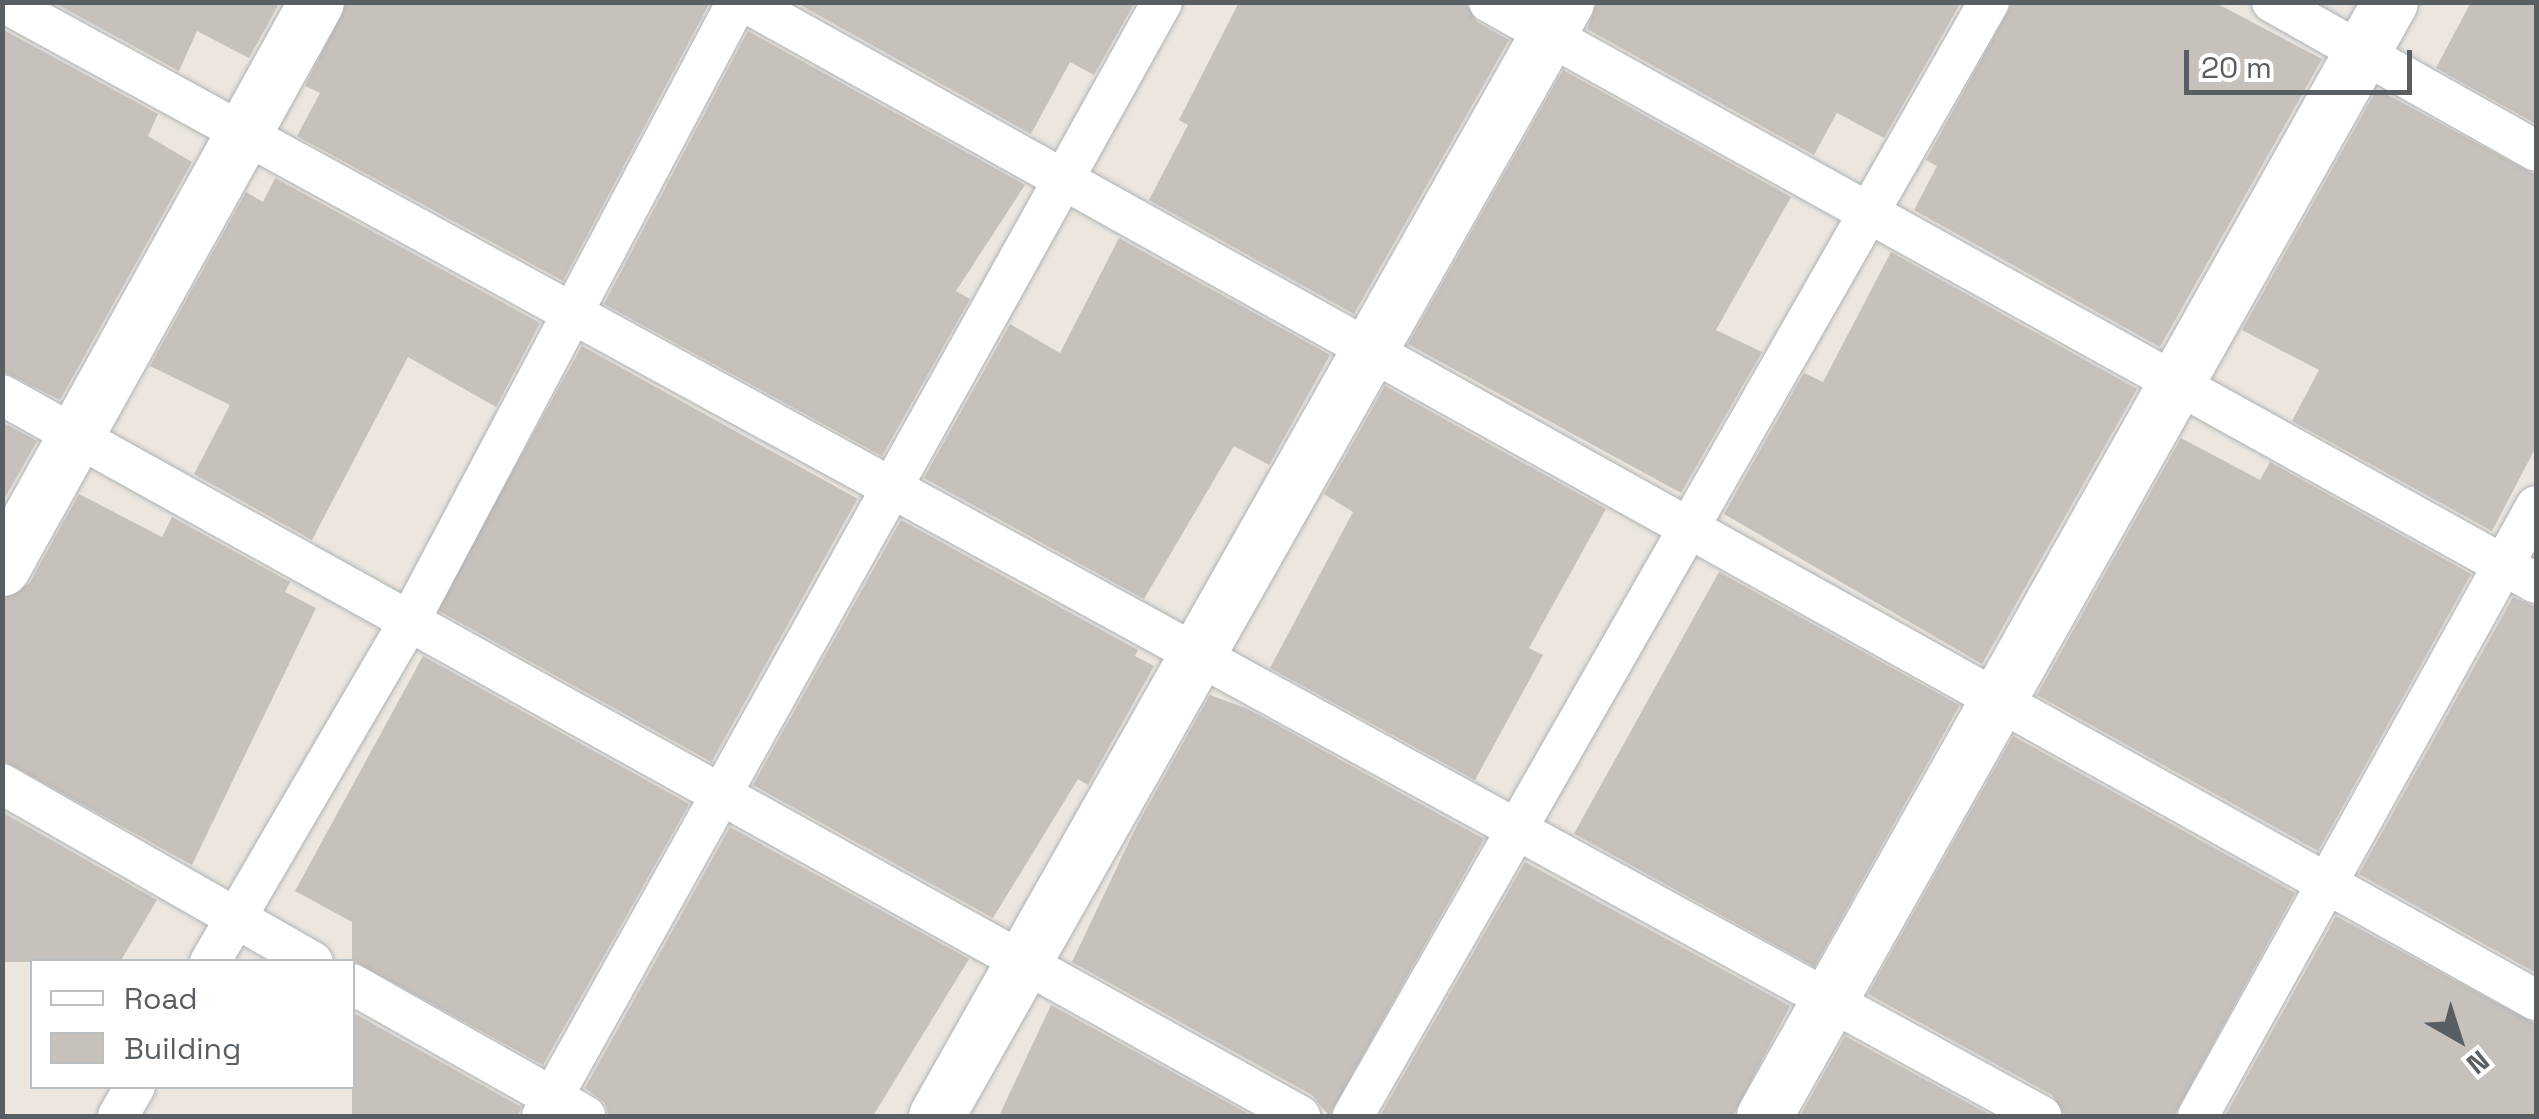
<!DOCTYPE html>
<html>
<head>
<meta charset="utf-8">
<style>
	body { margin:0 }
	#map { position:relative; width:2539px; height:1119px; overflow:hidden; background:#ece6df; font-family:"Space Grotesk",sans-serif }
	div>[style] { position:absolute }
	[style*='--x'] { left:calc(var(--x)*1px); top:calc(var(--y)*1px); width:calc(var(--w)*1px); rotate:calc(var(--a)*1deg) }
	.building>* { inset:0; background:#c7c1bc; transform-origin:0 0 }
	.roads { filter:drop-shadow(0 0 2px #adb3b6) drop-shadow(0 0 2px #adb3b6) }
	.service>* { height:40px; margin:-20px; padding:0 20px; transform-origin:20px; border-radius:20px; background:#fff }
	.minor>* { height:55px; margin:-27.5px; padding:0 27.5px; transform-origin:27.5px; border-radius:27.5px; background:#fff }
	span { translate:-50% -50%; white-space:nowrap; text-align:center; line-height:1.15; -webkit-text-stroke:10px #fff; paint-order:stroke }
	.frame { position:absolute; inset:0; border:5px solid #585e61; pointer-events:none }
	.legend { position:absolute; left:30px; top:959px; width:325px; height:130px; box-sizing:border-box; background:#fff; border:2px solid #bcbfc0; margin:0; padding:12px 18px; list-style:none; font-size:30px; color:#585e61 }
	.legend li { display:flex; align-items:center; gap:20px; height:50px }
	.legend b { width:50px; border:2px solid #bcbfc0 }
	.north { position:absolute; left:2409px; top:989px; width:100px; height:100px; -webkit-text-stroke:8px #fff; paint-order:stroke; rotate:141deg; font-size:28px; font-weight:700; line-height:40px; text-align:center; color:#585e61 }
	.north::after { content:''; display:block; margin:auto; width:35px; height:45px; background:#585e61; clip-path:polygon(50% 0,100% 100%,50% 72%,0 100%) }
	.scale { position:absolute; left:2184px; top:50px; width:228px; height:45px; box-sizing:border-box; border:5px solid #585e61; border-top:0; padding-left:12px; font-size:30px; line-height:35px; white-space:nowrap; color:#585e61; -webkit-text-stroke:8px #fff; paint-order:stroke }
</style>
</head>
<body>
<div id="map">
	<div class="building">
		<div style="clip-path:polygon(53px 2px,280px 2px,249px 58px,197px 31px,179px 71px)"></div>
		<div style="clip-path:polygon(347px 2px,710px 2px,563px 281px,297px 136px,320px 93px,305px 86px)"></div>
		<div style="clip-path:polygon(795px 2px,1135px 2px,1094px 75px,1070px 62px,1031px 134px)"></div>
		<div style="clip-path:polygon(1239px 2px,1465px 2px,1477px 22px,1509px 40px,1354px 314px,1149px 200px,1188px 125px,1179px 120px)"></div>
		<div style="clip-path:polygon(1597px 2px,1961px 2px,1884px 138px,1837px 113px,1814px 155px,1587px 29px)"></div>
		<div style="clip-path:polygon(2013px 2px,2214px 2px,2322px 59px,2160px 347px,1914px 210px,1937px 166px,1926px 160px)"></div>
		<div style="clip-path:polygon(2471px 2px,2536px 2px,2536px 124px,2436px 68px)"></div>
		<div style="clip-path:polygon(2px 29px,158px 114px,148px 136px,192px 162px,60px 400px,2px 371px)"></div>
		<div style="clip-path:polygon(748px 31px,1025px 185px,956px 291px,970px 299px,882px 456px,604px 304px)"></div>
		<div style="clip-path:polygon(1563px 70px,1791px 197px,1716px 330px,1762px 352px,1681px 493px,1408px 344px)"></div>
		<div style="clip-path:polygon(2377px 89px,2536px 175px,2536px 447px,2492px 531px,2292px 421px,2319px 370px,2242px 330px)"></div>
		<div style="clip-path:polygon(275px 178px,540px 323px,496px 407px,408px 357px,312px 540px,194px 474px,230px 405px,150px 366px,246px 192px,263px 202px)"></div>
		<div style="clip-path:polygon(1119px 238px,1330px 355px,1269px 465px,1234px 446px,1144px 599px,924px 478px,1010px 324px,1060px 353px)"></div>
		<div style="clip-path:polygon(1891px 252px,2137px 389px,1982px 664px,1724px 514px,1804px 373px,1823px 382px)"></div>
		<div style="left:582px;top:346px;width:315px;height:301px;rotate:29deg"></div>
		<div style="clip-path:polygon(1385px 386px,1606px 509px,1529px 648px,1543px 655px,1475px 780px,1270px 668px,1353px 512px,1324px 494px)"></div>
		<div style="clip-path:polygon(2px 422px,37px 441px,2px 503px)"></div>
		<div style="clip-path:polygon(2181px 438px,2260px 480px,2270px 462px,2471px 574px,2318px 851px,2037px 695px)"></div>
		<div style="clip-path:polygon(79px 494px,162px 537px,172px 517px,290px 582px,285px 592px,316px 608px,192px 865px,2px 760px,2px 599px,29px 584px)"></div>
		<div style="clip-path:polygon(901px 520px,1138px 650px,1135px 656px,1154px 666px,1088px 785px,1078px 779px,993px 918px,753px 785px)"></div>
		<div style="left:1719px;top:572px;width:275px;height:299px;rotate:29deg"></div>
		<div style="clip-path:polygon(2513px 597px,2536px 607px,2536px 973px,2359px 874px)"></div>
		<div style="clip-path:polygon(423px 656px,689px 804px,543px 1065px,352px 960px,352px 922px,295px 891px)"></div>
		<div style="clip-path:polygon(1210px 695px,1248px 709px,1484px 839px,1329px 1116px,1312px 1095px,1072px 962px,1137px 825px)"></div>
		<div style="clip-path:polygon(2013px 736px,2295px 893px,2174px 1116px,2065px 1116px,2052px 1095px,1868px 994px)"></div>
		<div style="clip-path:polygon(2px 812px,157px 900px,120px 962px,2px 962px)"></div>
		<div style="clip-path:polygon(730px 827px,969px 959px,873px 1116px,609px 1116px,605px 1103px,585px 1088px)"></div>
		<div style="clip-path:polygon(1525px 862px,1790px 1006px,1733px 1116px,1380px 1116px)"></div>
		<div style="clip-path:polygon(2336px 916px,2536px 1024px,2536px 1116px,2225px 1116px)"></div>
		<div style="clip-path:polygon(1051px 1005px,1252px 1116px,999px 1116px)"></div>
		<div style="clip-path:polygon(352px 1012px,521px 1107px,518px 1116px,352px 1116px)"></div>
		<div style="clip-path:polygon(1845px 1036px,1992px 1116px,1800px 1116px)"></div>
	</div>
	<div class="roads">
		<div class="service">
			<div style="--x:3;--y:2;--w:2323;--a:28.66"></div>
			<div style="--x:745;--y:2;--w:2050;--a:29.13"></div>
			<div style="--x:1489;--y:2;--w:1197;--a:29.03"></div>
			<div style="--x:2272;--y:2;--w:303;--a:29.4"></div>
			<div style="--x:2;--y:395;--w:1485;--a:29.05"></div>
			<div style="--x:2;--y:784;--w:358;--a:29.8"></div>
			<div style="--x:210;--y:962;--w:396;--a:-59.7"></div>
			<div style="--x:410;--y:620;--w:699;--a:-62.12"></div>
			<div style="--x:352;--y:984;--w:268;--a:29.5"></div>
			<div style="--x:118;--y:1116;--w:34;--a:-60"></div>
			<div style="--x:542;--y:1116;--w:1275;--a:-60.9"></div>
			<div style="--x:1353;--y:1116;--w:1283;--a:-60.28"></div>
			<div style="--x:2198;--y:1116;--w:697;--a:-61.01"></div>
		</div>
		<div class="minor">
			<div style="--x:2;--y:568;--w:647;--a:-60.98"></div>
			<div style="--x:936;--y:1116;--w:1280;--a:-60.51"></div>
			<div style="--x:1764;--y:1116;--w:1278;--a:-60.67"></div>
		</div>
	</div>
	<div class="frame"></div>
	<ul class="legend">
	<li><b style="height:12px;background:#fff"></b>Road</li>
	<li><b style="height:28px;background:#c7c1bc"></b>Building</li>
	</ul>
	<div class="north">N</div>
	<div class="scale">20 m</div>
</div>
</body>
</html>
